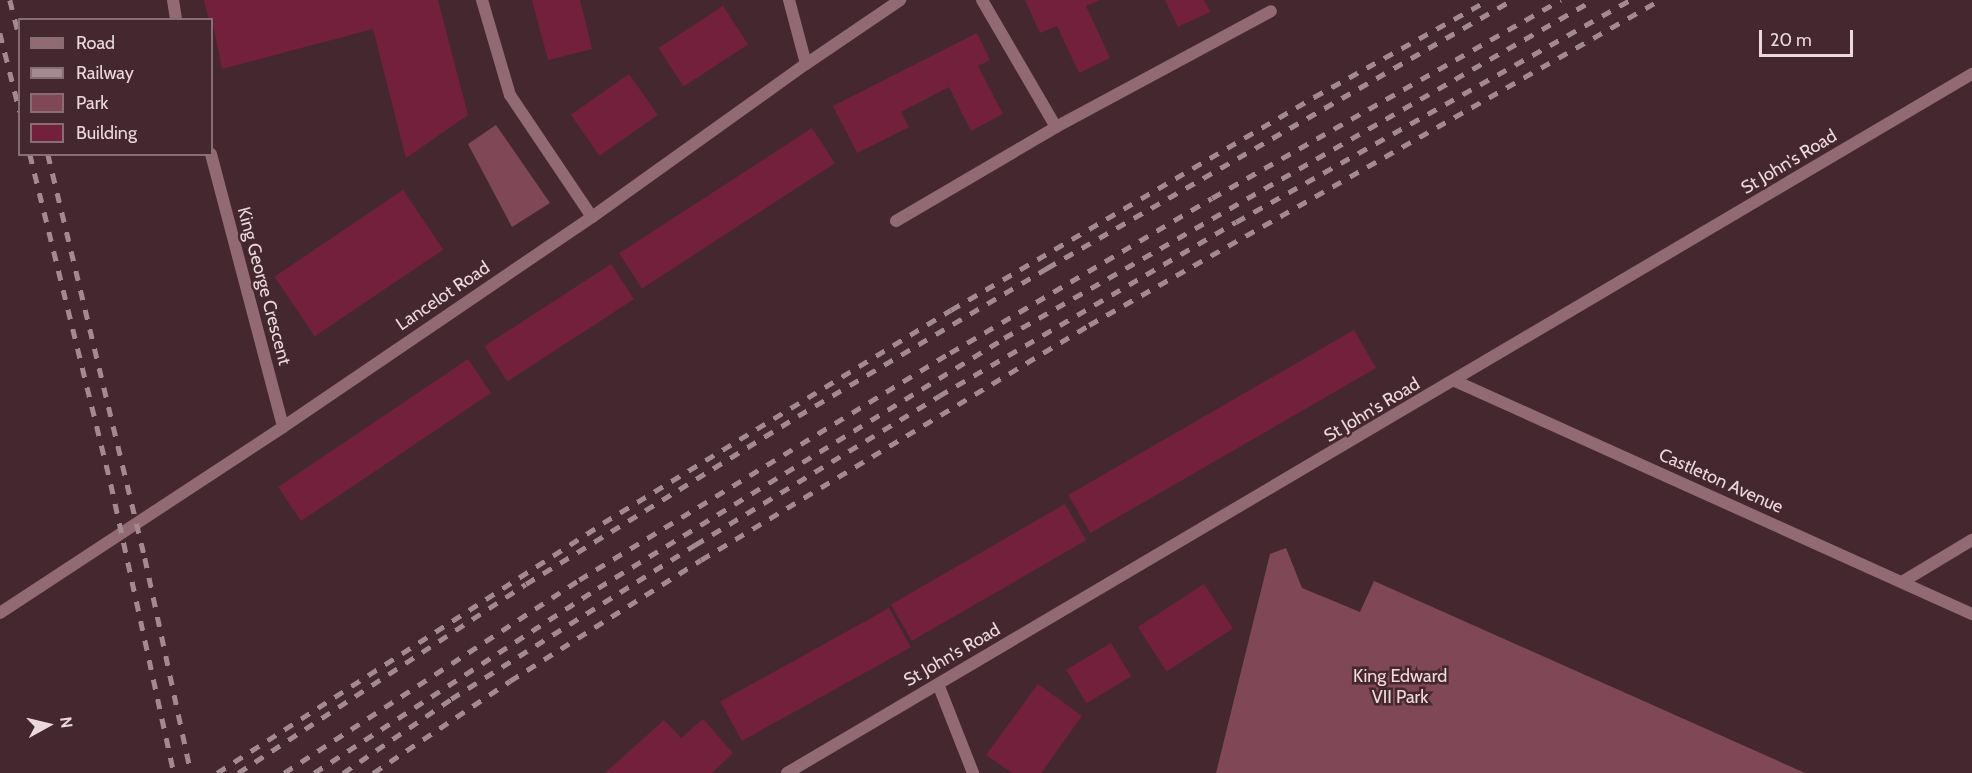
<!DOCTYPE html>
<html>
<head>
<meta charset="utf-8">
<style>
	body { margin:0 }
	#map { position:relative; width:1972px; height:773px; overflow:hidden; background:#45282f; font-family:Cabin,sans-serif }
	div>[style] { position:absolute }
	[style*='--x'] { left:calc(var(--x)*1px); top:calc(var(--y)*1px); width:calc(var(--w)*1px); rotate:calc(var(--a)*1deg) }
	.green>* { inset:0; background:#804856 }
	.building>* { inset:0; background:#72203c; transform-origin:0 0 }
	.service>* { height:12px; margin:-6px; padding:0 6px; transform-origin:6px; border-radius:6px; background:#926a73 }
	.minor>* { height:12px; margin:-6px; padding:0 6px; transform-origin:6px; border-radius:6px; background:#926a73 }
	.tertiary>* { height:12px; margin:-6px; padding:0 6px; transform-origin:6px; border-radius:6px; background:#926a73 }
	.rail>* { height:4.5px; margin-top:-2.25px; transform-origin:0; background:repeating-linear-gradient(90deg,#a28a90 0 10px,transparent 0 20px) }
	span { translate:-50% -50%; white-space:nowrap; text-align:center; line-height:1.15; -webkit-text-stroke:5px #45282f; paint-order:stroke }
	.street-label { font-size:18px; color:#ebd8dc }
	.park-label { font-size:18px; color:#f3d9de }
	.legend { position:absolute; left:18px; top:18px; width:195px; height:138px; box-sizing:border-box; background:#45282f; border:2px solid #876e74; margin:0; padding:8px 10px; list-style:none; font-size:18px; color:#ebd8dc }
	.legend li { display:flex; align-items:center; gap:12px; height:30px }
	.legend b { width:30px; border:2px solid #876e74 }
	.north { position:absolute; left:18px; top:695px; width:60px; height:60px; -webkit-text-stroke:4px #45282f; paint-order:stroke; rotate:82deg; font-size:16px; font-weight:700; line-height:24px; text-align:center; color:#ebd8dc }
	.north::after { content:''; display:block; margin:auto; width:21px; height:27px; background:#ebd8dc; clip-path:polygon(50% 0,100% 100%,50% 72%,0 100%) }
	.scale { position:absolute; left:1759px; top:30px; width:94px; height:27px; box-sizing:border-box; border:3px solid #ebd8dc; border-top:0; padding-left:8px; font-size:18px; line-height:21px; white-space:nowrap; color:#ebd8dc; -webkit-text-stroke:4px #45282f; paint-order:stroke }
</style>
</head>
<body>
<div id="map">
	<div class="green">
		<div style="clip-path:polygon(496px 125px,550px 203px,512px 227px,468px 144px)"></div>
		<div style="clip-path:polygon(1286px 548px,1302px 588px,1360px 612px,1374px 581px,1805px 773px,1216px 773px,1270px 554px)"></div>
	</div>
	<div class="building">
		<div style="clip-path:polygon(204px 0,438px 0,468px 115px,406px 158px,373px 29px,222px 69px,212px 20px,209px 20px)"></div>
		<div style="clip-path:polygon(532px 0,580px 0,592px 49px,548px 60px)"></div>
		<div style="clip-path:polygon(1025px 0,1100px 0,1086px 6px,1110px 58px,1079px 73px,1057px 26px,1040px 33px)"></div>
		<div style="clip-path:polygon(1165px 0,1204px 0,1210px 12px,1178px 27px)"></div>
		<div style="left:723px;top:6px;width:46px;height:77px;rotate:57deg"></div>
		<div style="clip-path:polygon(977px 33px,990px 60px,978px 66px,1003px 114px,971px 131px,949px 87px,901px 112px,909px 127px,857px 153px,833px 106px)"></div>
		<div style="left:629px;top:74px;width:50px;height:71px;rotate:55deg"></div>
		<div style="left:812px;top:128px;width:42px;height:230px;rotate:57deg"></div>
		<div style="left:403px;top:190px;width:72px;height:155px;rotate:56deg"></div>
		<div style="left:611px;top:264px;width:42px;height:151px;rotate:57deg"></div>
		<div style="left:1354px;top:330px;width:44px;height:330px;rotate:60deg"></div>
		<div style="left:468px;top:359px;width:41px;height:229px;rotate:56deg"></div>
		<div style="left:1065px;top:504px;width:42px;height:201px;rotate:60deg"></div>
		<div style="left:1204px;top:584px;width:53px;height:79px;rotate:57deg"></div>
		<div style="left:889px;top:608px;width:45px;height:193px;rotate:61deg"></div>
		<div style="left:1111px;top:643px;width:39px;height:52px;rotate:59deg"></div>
		<div style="clip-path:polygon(1038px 684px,1082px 716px,1041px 773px,1012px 773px,986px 755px)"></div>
		<div style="clip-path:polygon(703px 719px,733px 753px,712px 773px,605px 773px,664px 720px,681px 738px)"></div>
	</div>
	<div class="service">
		<div style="--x:896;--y:221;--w:186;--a:-30.4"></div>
		<div style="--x:1056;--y:127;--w:244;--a:-28.3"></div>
	</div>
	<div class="minor">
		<div style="--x:173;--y:0;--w:20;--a:81"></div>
		<div style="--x:482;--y:0;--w:99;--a:73.6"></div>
		<div style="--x:510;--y:95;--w:147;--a:56.1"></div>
		<div style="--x:789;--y:0;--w:66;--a:75.1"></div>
		<div style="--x:982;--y:0;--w:147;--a:59.8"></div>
		<div style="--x:211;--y:154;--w:282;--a:75.2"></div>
		<div style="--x:1902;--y:582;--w:82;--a:-31"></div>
		<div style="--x:0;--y:613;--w:339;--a:-33.3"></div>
		<div style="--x:283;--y:427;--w:374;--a:-34.2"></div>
		<div style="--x:592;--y:217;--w:263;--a:-35.6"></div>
		<div style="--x:806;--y:64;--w:114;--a:-34.2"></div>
		<div style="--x:938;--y:684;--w:96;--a:68.5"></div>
	</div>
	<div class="tertiary">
		<div style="--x:1455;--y:381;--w:567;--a:24.26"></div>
		<div style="--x:787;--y:773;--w:1376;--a:-30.54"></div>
	</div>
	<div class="rail">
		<div style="--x:10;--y:0;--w:40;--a:75.6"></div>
		<div style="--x:0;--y:33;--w:81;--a:75.8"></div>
		<div style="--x:30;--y:154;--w:340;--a:76.2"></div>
		<div style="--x:111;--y:484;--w:296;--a:77.7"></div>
		<div style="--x:48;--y:154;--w:415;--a:76.5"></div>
		<div style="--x:145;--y:558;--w:220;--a:77.9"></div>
		<div style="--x:217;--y:773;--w:460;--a:-32.9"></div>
		<div style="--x:603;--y:523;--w:408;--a:-31.5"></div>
		<div style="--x:951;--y:310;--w:421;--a:-30.4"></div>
		<div style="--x:1314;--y:97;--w:199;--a:-29.1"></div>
		<div style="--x:238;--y:773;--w:344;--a:-33.3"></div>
		<div style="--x:526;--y:584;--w:320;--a:-31.7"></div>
		<div style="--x:798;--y:416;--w:290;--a:-30.7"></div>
		<div style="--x:1047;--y:268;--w:537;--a:-29.96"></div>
		<div style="--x:284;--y:773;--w:353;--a:-33.2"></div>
		<div style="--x:579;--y:580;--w:435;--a:-31.5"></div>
		<div style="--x:950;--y:353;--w:304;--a:-30.6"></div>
		<div style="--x:1212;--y:198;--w:401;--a:-29.6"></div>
		<div style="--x:314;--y:773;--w:339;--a:-33.1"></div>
		<div style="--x:598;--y:588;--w:477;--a:-31.6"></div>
		<div style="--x:1004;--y:338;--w:679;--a:-29.85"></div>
		<div style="--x:343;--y:773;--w:131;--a:-34.4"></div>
		<div style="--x:451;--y:699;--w:289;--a:-32.3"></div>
		<div style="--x:695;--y:545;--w:286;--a:-31.4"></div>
		<div style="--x:939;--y:396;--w:344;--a:-30.4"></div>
		<div style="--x:1236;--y:222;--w:452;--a:-29.4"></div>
		<div style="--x:373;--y:773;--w:165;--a:-33.9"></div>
		<div style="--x:510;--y:681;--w:226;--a:-32.4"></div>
		<div style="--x:701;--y:560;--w:454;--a:-31.2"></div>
		<div style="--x:1089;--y:325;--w:657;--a:-29.65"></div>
	</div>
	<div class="street-label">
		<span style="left:1789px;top:162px;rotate:-31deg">St John's Road</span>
		<span style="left:264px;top:286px;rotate:75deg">King George Crescent</span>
		<span style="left:443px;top:296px;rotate:-34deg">Lancelot Road</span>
		<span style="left:1372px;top:410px;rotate:-31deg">St John's Road</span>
		<span style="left:1721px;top:481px;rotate:24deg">Castleton Avenue</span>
		<span style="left:952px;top:655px;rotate:-30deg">St John's Road</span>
	</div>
	<div class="park-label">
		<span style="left:1400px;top:687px">King Edward<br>VII Park</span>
	</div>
	<ul class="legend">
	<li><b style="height:8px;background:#926a73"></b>Road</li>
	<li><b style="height:8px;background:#a28a90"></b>Railway</li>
	<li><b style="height:16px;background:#804856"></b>Park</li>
	<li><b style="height:16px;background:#72203c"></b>Building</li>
	</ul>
	<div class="north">N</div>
	<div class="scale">20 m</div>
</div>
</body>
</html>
